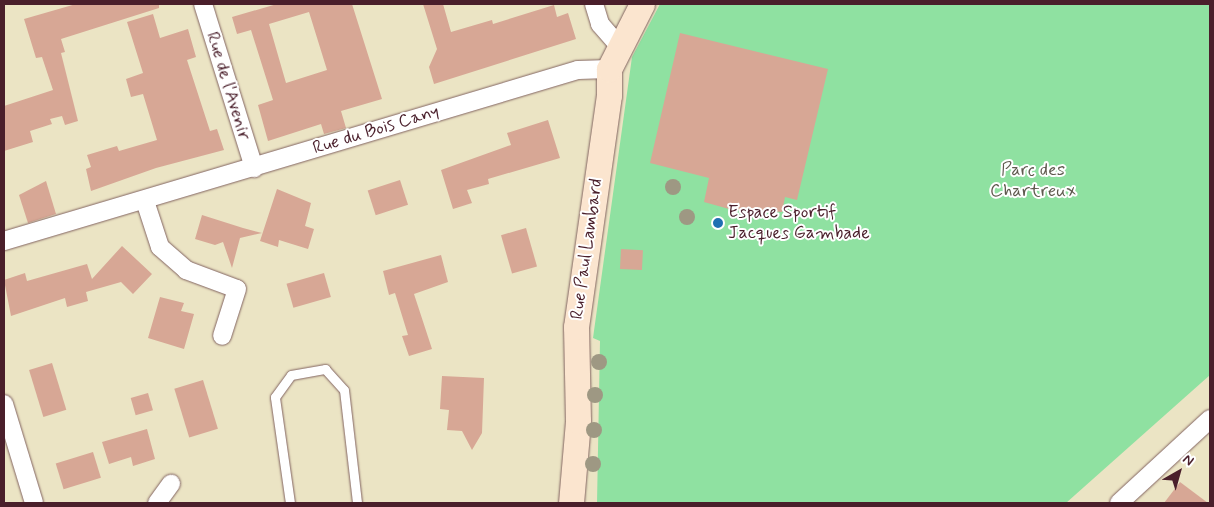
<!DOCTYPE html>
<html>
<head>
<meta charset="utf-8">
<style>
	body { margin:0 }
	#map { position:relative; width:1214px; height:507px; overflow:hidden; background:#ebe4c4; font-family:Mynerve,sans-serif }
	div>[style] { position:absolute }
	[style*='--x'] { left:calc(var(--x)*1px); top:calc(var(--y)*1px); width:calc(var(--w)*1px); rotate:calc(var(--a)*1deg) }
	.green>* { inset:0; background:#8fe1a1 }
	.building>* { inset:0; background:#d7a795; transform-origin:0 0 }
	.roads { filter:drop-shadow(0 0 1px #826461) drop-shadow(0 0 1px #826461) }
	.lane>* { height:9px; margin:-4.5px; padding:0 4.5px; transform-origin:4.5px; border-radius:4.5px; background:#fff }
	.street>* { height:18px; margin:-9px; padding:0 9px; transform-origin:9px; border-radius:9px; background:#fff }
	.secondary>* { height:25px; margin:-12.5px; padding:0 12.5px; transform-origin:12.5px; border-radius:12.5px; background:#fbe5cf }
	.trees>* { width:16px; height:16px; margin:-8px; border-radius:50%; background:#9e9883 }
	.dots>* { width:14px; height:14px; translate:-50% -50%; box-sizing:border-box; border:2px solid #fff; border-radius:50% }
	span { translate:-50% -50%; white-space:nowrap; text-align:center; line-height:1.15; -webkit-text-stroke:4px #fff; paint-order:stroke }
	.street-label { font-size:18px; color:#4a1f2b }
	.park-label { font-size:18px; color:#5f594e }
	.poi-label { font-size:18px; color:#4a1f2b }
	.left { translate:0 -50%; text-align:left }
	.frame { position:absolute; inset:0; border:5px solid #4a1f2b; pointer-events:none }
	.north { position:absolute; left:1154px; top:447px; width:50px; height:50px; -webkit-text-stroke:4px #fff; paint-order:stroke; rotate:38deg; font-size:14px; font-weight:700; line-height:20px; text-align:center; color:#4a1f2b }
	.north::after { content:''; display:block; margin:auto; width:18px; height:22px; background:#4a1f2b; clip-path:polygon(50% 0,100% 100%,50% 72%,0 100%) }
</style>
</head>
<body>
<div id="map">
	<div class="green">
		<div style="clip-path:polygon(660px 4px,1210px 4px,1210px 375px,1066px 503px,597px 503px,600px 341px,593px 338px,632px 57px)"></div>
	</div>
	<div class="building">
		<div style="clip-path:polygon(76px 4px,159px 4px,159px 8px,61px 39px,65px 52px,61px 53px,78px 121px,65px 125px,62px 116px,50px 119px,52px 124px,30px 131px,33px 142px,4px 151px,4px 106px,53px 90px,42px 57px,36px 58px,24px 19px)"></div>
		<div style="clip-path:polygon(evenodd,277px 4px,352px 4px,382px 99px,341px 111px,346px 128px,324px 134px,321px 124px,268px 141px,258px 105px,273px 100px,251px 30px,237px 34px,232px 17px,277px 4px,309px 12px,327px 70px,286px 83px,269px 24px,309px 12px)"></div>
		<div style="clip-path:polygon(423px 4px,443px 4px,451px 32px,492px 20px,493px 24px,554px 5px,557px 17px,568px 13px,576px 39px,434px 84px,429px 67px,437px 49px)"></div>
		<div style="clip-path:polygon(153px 14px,160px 38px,188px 29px,196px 57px,187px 60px,210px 131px,217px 129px,224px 150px,156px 168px,91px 191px,86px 169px,91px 167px,87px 155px,117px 146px,119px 151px,157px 140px,143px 94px,131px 97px,126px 79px,143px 73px,127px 22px)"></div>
		<div style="clip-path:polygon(680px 33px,828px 69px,797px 200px,785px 197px,782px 212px,729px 209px,704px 202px,709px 178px,650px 163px)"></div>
		<div style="clip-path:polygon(548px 120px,560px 158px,488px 179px,489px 184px,467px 190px,472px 203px,453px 209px,441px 170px,511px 145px,507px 133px)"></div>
		<div style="left:400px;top:180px;width:26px;height:34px;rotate:72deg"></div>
		<div style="clip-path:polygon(46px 181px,56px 214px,28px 223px,19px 195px)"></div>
		<div style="clip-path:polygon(277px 189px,311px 203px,305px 226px,314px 229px,308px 249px,279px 240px,278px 247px,260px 241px)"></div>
		<div style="clip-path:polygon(202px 215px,243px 228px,262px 233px,240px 238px,232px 268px,223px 242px,215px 245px,195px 239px)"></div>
		<div style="left:526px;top:228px;width:40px;height:26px;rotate:74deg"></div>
		<div style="clip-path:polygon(122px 246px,152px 274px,133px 294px,121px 282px,86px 292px,88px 301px,67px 307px,65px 298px,11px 316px,4px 280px,25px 273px,27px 281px,87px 264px,92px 279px)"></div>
		<div style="left:621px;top:249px;width:22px;height:20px;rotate:3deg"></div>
		<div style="clip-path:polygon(441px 255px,448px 282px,414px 294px,432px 349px,409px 356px,402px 336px,408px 335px,395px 293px,389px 295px,383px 271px)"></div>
		<div style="left:324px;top:273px;width:25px;height:39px;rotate:74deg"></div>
		<div style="clip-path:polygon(160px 297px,184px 303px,181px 311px,194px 314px,184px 349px,148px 338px)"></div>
		<div style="left:52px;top:363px;width:49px;height:24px;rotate:73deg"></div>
		<div style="clip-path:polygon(442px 376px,484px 378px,482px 433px,472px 450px,462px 431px,447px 430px,449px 410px,440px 409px)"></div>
		<div style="left:203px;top:380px;width:51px;height:30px;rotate:73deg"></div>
		<div style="left:148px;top:393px;width:18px;height:18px;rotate:74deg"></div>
		<div style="clip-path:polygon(147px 429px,155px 459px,133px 466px,131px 457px,109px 464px,102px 442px)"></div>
		<div style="left:93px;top:452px;width:27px;height:39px;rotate:73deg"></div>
		<div style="clip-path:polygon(1180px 482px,1208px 503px,1164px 503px)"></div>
	</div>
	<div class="roads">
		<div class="lane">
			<div style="--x:290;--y:503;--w:107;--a:-98.1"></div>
			<div style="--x:275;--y:397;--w:27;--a:-54"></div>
			<div style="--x:291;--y:375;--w:35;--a:-10"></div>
			<div style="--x:325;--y:369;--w:28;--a:48"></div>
			<div style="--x:344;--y:390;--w:114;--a:83.4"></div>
		</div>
		<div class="street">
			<div style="--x:203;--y:4;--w:172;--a:72.7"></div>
			<div style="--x:594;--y:4;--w:21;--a:73"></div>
			<div style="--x:600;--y:24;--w:30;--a:49"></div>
			<div style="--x:145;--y:201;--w:48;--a:71.9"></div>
			<div style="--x:160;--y:247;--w:35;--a:41"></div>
			<div style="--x:186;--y:270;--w:54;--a:20.4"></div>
			<div style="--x:237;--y:289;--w:49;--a:107.7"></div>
			<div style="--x:4;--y:241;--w:599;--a:-16.59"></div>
			<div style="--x:578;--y:70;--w:31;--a:-2"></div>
			<div style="--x:4;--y:404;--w:103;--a:73.1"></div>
			<div style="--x:157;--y:503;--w:24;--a:-54"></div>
			<div style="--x:1119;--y:503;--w:124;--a:-42.7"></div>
		</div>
		<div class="secondary">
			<div style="--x:571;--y:503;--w:82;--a:-85.1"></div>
			<div style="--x:578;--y:421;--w:94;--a:-91.2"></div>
			<div style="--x:576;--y:327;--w:234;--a:-81.9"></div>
			<div style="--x:609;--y:95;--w:26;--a:-90"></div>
			<div style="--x:609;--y:69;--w:73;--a:-63.1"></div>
		</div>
	</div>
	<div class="trees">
		<div style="left:673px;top:187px"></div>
		<div style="left:687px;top:217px"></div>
		<div style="left:599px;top:362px"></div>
		<div style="left:595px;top:395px"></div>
		<div style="left:594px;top:430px"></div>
		<div style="left:593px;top:464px"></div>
	</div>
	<div class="dots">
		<div style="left:718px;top:223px;background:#1f6fb2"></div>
	</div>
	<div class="street-label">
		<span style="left:228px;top:86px;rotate:73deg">Rue de l'Avenir</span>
		<span style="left:376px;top:130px;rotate:-17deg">Rue du Bois Cany</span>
		<span style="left:587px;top:249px;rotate:-82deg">Rue Paul Lambard</span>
	</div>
	<div class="park-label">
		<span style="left:1033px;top:181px">Parc des<br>Chartreux</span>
	</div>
	<div class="poi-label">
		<span class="left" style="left:728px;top:223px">Espace Sportif<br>Jacques Gambade</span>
	</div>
	<div class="frame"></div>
	<div class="north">N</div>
</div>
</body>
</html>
